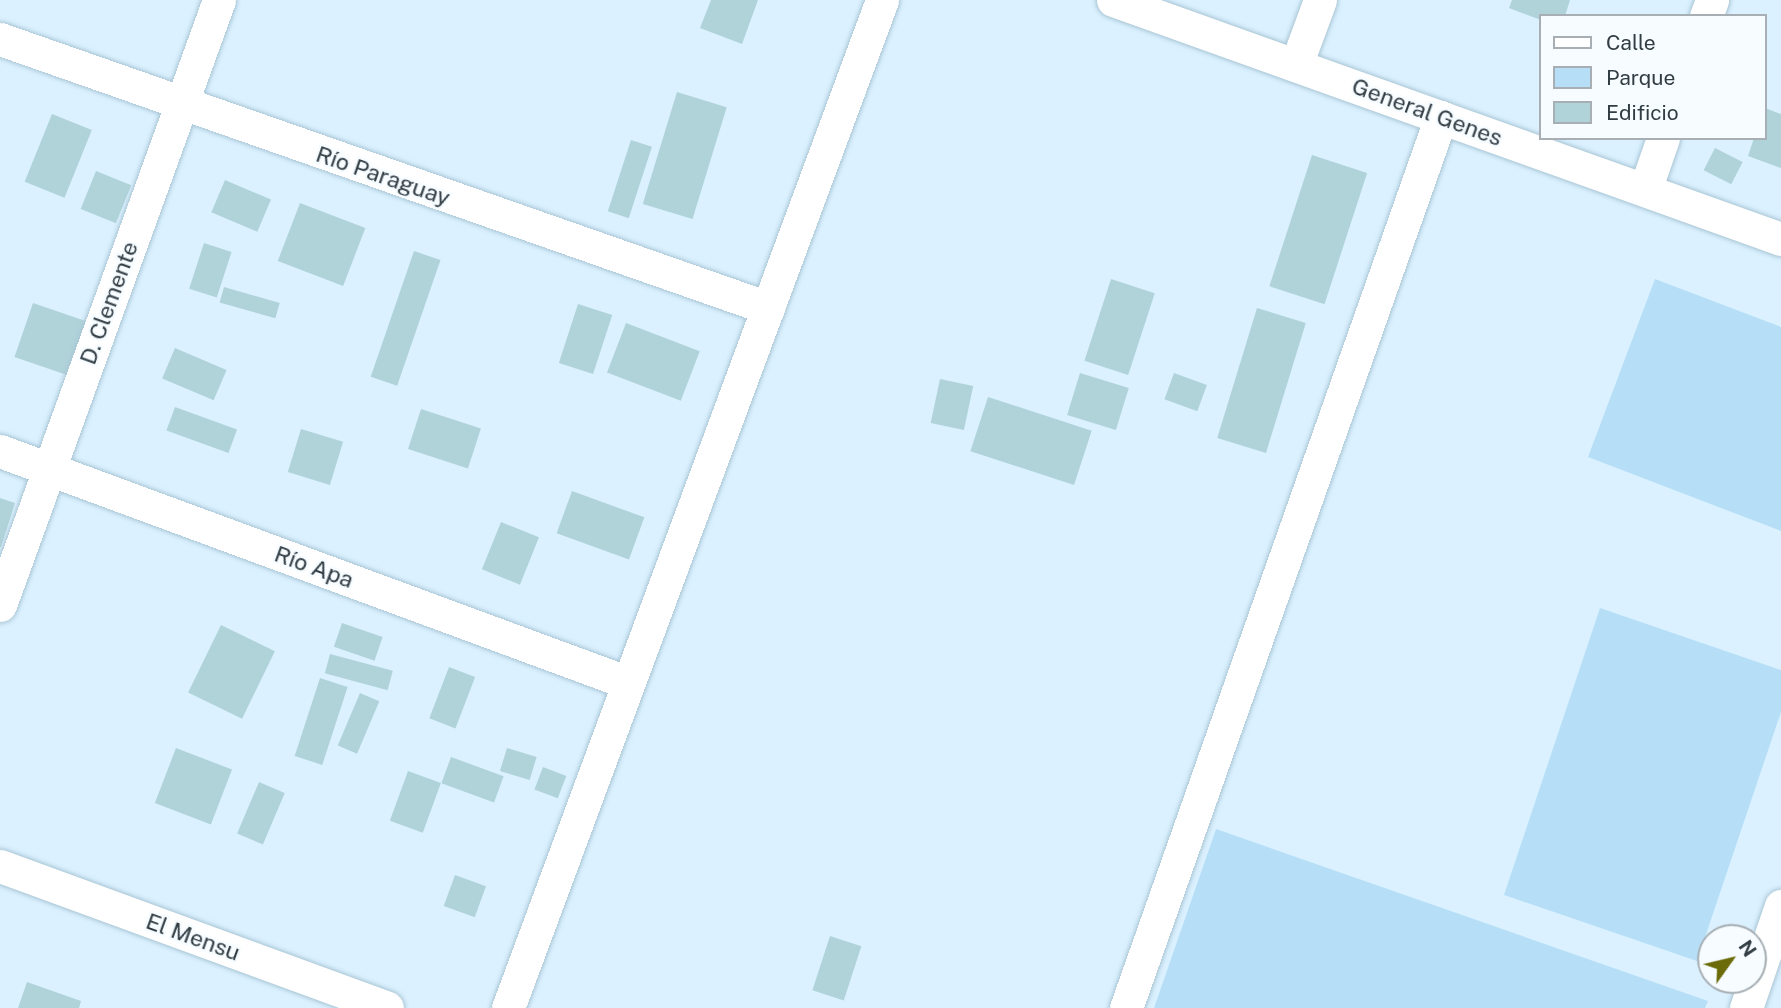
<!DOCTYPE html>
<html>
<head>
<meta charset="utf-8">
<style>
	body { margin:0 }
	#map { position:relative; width:1781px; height:1008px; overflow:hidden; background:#dbf1ff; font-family:"Public Sans",sans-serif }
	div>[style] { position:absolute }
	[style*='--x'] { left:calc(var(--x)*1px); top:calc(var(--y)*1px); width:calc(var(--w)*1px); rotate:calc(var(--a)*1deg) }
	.green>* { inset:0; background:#b6dff7 }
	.building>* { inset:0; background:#b0d3d9; transform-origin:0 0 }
	.roads { filter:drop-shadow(0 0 2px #a9c5d5) drop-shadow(0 0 2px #a9c5d5) }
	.street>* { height:33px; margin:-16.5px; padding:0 16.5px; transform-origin:16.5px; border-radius:16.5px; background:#fff }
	span { translate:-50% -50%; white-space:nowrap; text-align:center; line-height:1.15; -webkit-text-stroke:5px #f6fcff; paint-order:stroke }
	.street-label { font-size:23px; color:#313c43 }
	.legend { position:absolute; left:1539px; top:14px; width:228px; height:126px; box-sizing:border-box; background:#f6fcff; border:2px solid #a7afb4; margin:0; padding:9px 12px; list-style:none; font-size:21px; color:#313c43 }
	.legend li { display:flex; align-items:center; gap:14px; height:35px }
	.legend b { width:35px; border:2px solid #a7afb4 }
	.north { position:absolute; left:1697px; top:924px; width:70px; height:70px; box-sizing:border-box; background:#f6fcff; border:2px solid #a7afb4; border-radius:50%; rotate:56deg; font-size:19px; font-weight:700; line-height:28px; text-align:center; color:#313c43 }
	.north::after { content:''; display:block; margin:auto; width:24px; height:32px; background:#6c6b0a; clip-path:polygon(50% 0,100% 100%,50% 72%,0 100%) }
</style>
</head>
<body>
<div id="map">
	<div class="green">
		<div style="clip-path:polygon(1655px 279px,1781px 327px,1781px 531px,1588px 457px)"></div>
		<div style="clip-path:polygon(1600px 608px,1781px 670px,1781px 712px,1697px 961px,1504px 895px)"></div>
		<div style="clip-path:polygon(1216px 829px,1708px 1001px,1705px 1008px,1154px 1008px)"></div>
	</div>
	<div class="building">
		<div style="clip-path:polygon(711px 0,758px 0,742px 44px,700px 28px)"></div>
		<div style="clip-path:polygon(1512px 0,1570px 0,1565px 16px,1541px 16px,1541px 20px,1509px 8px)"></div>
		<div style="left:677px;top:92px;width:52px;height:117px;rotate:17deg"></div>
		<div style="clip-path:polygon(1765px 108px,1781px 114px,1781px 168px,1748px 156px,1754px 138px,1765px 138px)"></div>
		<div style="left:52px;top:114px;width:43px;height:73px;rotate:22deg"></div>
		<div style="left:631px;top:140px;width:22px;height:75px;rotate:18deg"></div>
		<div style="left:1715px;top:148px;width:31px;height:25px;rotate:27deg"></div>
		<div style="left:1312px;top:155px;width:58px;height:138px;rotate:18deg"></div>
		<div style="left:96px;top:171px;width:38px;height:41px;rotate:22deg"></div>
		<div style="left:225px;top:180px;width:50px;height:35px;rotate:23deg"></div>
		<div style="left:300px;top:203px;width:70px;height:62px;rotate:21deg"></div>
		<div style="left:204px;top:243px;width:29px;height:48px;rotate:18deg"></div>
		<div style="left:414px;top:251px;width:28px;height:133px;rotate:19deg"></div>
		<div style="left:1111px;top:279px;width:46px;height:86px;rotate:18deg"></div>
		<div style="left:224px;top:287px;width:58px;height:16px;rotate:16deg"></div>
		<div style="left:33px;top:303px;width:64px;height:57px;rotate:19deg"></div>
		<div style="left:578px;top:304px;width:36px;height:62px;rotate:18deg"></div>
		<div style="left:1257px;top:308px;width:51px;height:136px;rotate:17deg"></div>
		<div style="left:626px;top:323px;width:79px;height:53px;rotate:21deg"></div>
		<div style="left:175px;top:348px;width:56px;height:33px;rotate:23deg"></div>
		<div style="left:1080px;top:373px;width:51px;height:44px;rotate:17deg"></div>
		<div style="left:1174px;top:373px;width:35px;height:28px;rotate:20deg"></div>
		<div style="left:940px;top:379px;width:34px;height:45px;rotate:12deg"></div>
		<div style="left:988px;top:397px;width:109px;height:57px;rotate:18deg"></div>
		<div style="left:175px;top:407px;width:66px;height:25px;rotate:20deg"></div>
		<div style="left:421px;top:409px;width:63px;height:42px;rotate:18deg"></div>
		<div style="left:301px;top:429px;width:44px;height:45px;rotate:17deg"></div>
		<div style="left:572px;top:491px;width:77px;height:45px;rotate:20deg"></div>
		<div style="clip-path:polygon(0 498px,15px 503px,1px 547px,0 547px)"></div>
		<div style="left:501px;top:522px;width:41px;height:51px;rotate:22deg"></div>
		<div style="left:342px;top:623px;width:43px;height:25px;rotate:19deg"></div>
		<div style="left:221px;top:625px;width:60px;height:75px;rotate:26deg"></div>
		<div style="left:330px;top:654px;width:65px;height:20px;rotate:15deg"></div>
		<div style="left:449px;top:667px;width:28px;height:55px;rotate:21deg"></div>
		<div style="left:320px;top:678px;width:29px;height:82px;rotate:18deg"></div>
		<div style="left:360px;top:693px;width:21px;height:57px;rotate:23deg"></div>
		<div style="left:176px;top:748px;width:60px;height:59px;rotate:21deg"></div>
		<div style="left:507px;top:748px;width:31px;height:24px;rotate:17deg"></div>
		<div style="left:451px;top:757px;width:56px;height:28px;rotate:20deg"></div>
		<div style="left:543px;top:767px;width:25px;height:24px;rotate:21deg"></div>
		<div style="left:408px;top:771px;width:35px;height:53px;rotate:20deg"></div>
		<div style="left:259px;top:782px;width:28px;height:56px;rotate:23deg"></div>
		<div style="left:455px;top:875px;width:33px;height:33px;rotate:20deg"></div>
		<div style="left:830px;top:936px;width:33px;height:57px;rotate:18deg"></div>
		<div style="clip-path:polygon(27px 982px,81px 1001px,79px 1008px,18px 1008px)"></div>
	</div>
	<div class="roads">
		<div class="street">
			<div style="--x:1113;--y:0;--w:709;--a:19.69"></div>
			<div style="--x:1706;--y:16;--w:17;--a:-69"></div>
			<div style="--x:0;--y:39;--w:814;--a:19.3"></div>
			<div style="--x:1296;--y:65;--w:69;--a:-69.7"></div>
			<div style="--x:1645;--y:190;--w:55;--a:-70.9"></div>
			<div style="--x:0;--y:451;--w:670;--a:20.25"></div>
			<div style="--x:0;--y:605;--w:643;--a:-70.1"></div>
			<div style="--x:0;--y:866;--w:412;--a:20.1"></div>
			<div style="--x:508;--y:1008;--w:1075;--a:-69.64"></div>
			<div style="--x:1126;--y:1008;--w:945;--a:-70.53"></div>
			<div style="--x:1746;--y:1008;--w:108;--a:-71.1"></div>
		</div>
	</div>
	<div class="street-label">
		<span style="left:1427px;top:112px;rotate:20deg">General Genes</span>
		<span style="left:383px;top:176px;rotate:19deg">Río Paraguay</span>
		<span style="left:109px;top:303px;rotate:-70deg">D. Clemente</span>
		<span style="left:314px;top:567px;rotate:20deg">Río Apa</span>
		<span style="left:193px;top:937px;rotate:20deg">El Mensu</span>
	</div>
	<ul class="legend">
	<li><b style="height:9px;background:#fff"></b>Calle</li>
	<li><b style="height:19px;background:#b6dff7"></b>Parque</li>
	<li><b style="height:19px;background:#b0d3d9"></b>Edificio</li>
	</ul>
	<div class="north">N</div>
</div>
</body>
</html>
